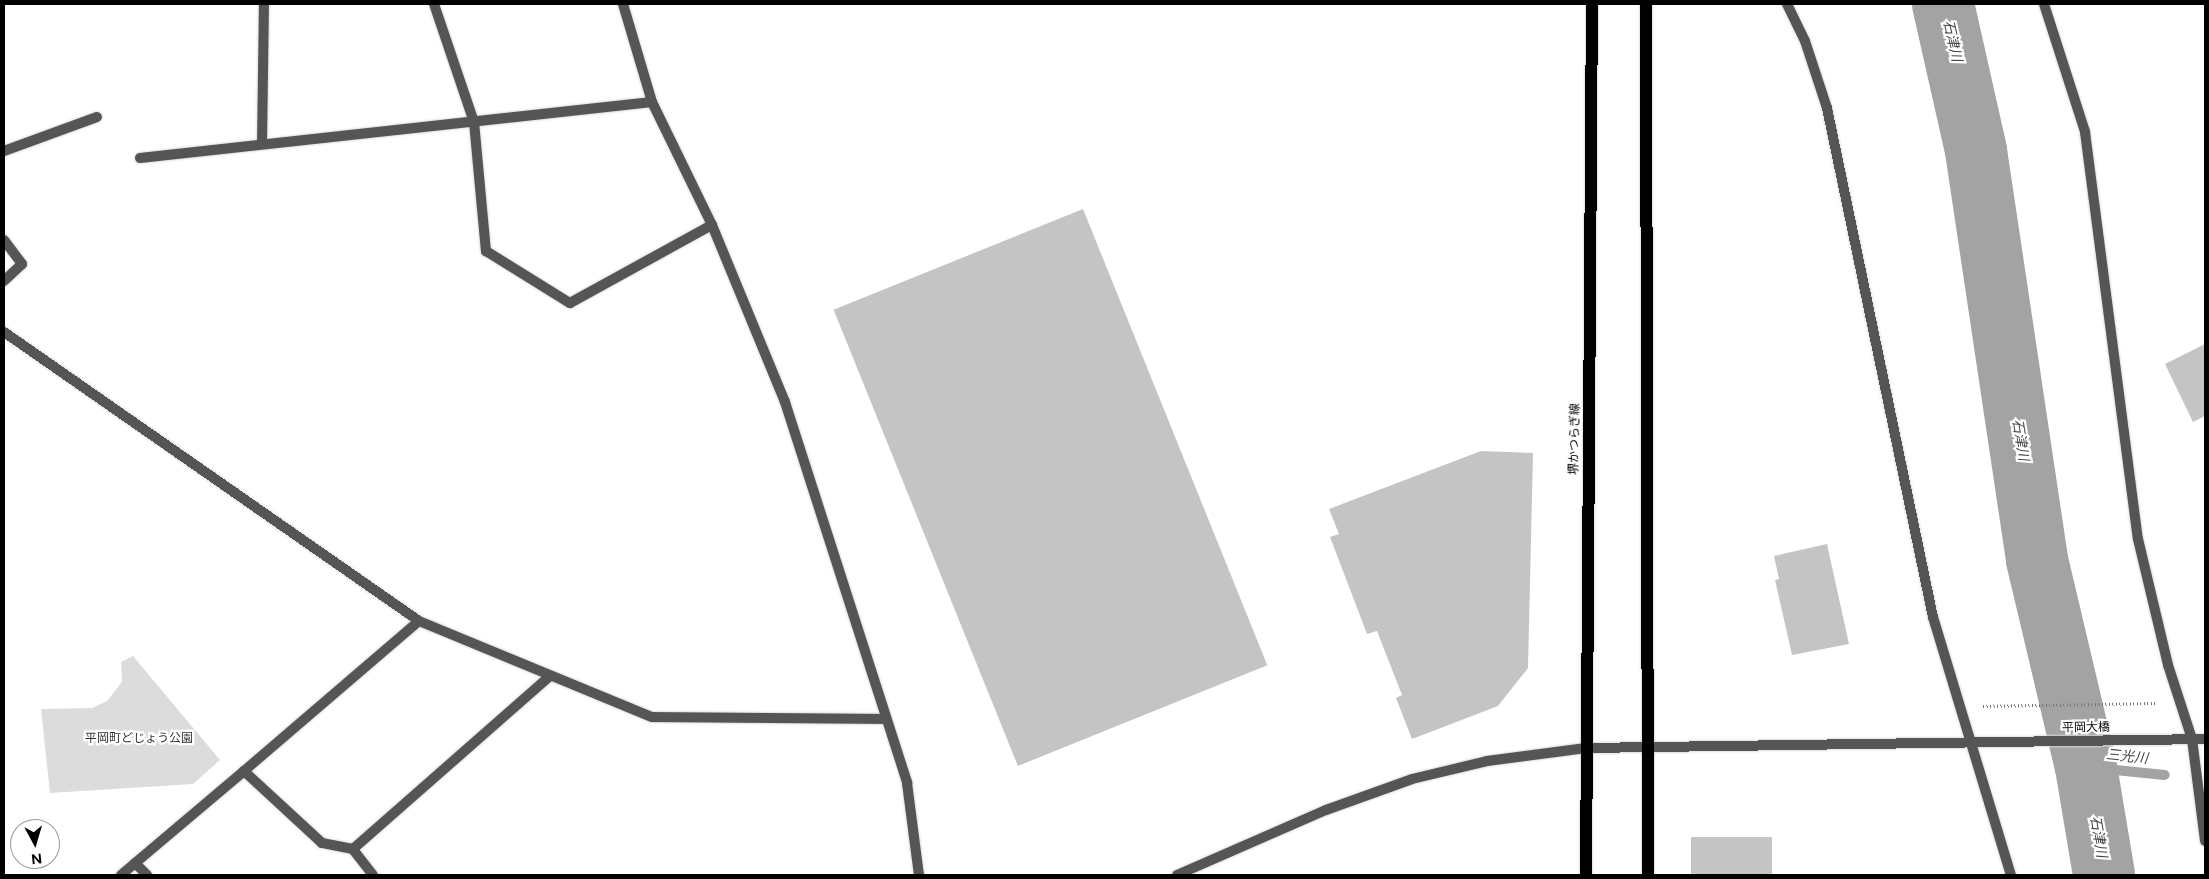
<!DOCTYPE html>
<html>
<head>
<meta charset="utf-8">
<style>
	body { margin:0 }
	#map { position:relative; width:2209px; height:879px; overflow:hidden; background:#fff; font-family:Figtree,"Noto Sans JP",sans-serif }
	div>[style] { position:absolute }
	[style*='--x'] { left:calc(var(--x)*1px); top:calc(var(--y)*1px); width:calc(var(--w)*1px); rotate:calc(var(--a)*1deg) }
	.green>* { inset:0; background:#dcdcdc }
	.stream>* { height:10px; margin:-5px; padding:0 5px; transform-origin:5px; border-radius:5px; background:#a3a3a3 }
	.river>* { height:62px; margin:-31px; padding:0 31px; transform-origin:31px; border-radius:31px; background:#a3a3a3 }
	.building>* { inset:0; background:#c4c4c4; transform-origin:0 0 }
	.path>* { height:3px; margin-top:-1.5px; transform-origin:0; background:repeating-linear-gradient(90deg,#777 0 1px,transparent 0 3.5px) }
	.roads { filter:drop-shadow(0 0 1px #dbdbdb) drop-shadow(0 0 1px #dbdbdb) }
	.minor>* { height:10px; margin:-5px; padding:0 5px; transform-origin:5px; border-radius:5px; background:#555 }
	.tertiary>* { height:10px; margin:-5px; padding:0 5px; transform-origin:5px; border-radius:5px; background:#555 }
	.primary>* { height:12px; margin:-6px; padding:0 6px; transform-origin:6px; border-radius:6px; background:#000 }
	span { translate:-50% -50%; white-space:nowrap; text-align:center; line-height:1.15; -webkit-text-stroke:4.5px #fff; paint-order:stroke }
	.street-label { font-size:12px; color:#000 }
	.park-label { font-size:12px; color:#333 }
	.water-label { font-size:14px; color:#444; font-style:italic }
	.frame { position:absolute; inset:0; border:5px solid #000; pointer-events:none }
	.north { position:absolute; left:10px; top:819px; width:50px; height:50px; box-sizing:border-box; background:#fff; border:1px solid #999; border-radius:50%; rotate:174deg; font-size:14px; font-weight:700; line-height:20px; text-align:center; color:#000 }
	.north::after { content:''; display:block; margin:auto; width:18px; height:22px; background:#000; clip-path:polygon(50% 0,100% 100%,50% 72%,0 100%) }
</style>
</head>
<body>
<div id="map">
	<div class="green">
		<div style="clip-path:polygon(133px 656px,220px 760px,193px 784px,50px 793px,41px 709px,92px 708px,107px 701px,122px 682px,121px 662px)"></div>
	</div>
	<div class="stream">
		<div style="--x:2086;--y:767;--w:79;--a:5.8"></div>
	</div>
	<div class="river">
		<div style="--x:1943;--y:4;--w:151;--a:77.3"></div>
		<div style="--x:1976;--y:151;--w:414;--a:81.5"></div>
		<div style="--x:2037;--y:560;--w:213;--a:76.7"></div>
		<div style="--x:2086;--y:767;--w:109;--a:80.5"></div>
	</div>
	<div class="building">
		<div style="left:1083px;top:209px;width:492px;height:269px;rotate:68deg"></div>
		<div style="clip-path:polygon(2205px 344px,2205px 416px,2193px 422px,2165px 364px)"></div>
		<div style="clip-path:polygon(1481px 451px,1533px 453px,1528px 668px,1498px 706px,1412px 739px,1396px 698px,1402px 695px,1377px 631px,1367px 634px,1330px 537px,1339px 534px,1329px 509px)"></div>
		<div style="clip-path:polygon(1827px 544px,1849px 644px,1792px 655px,1775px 580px,1779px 579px,1774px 556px)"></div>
		<div style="left:1772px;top:837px;width:38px;height:81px;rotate:90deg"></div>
	</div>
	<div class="path">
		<div style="--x:1983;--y:706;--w:174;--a:-1"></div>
	</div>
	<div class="roads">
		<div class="minor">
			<div style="--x:434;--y:4;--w:125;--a:71.3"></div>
			<div style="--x:474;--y:122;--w:130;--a:84.7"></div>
			<div style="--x:486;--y:251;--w:99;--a:31.8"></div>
			<div style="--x:570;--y:303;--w:162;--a:-28.8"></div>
			<div style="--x:623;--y:4;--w:102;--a:73.5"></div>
			<div style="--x:652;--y:102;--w:137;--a:64"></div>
			<div style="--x:712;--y:225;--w:191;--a:67.6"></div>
			<div style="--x:785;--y:402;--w:400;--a:72.2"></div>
			<div style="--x:907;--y:783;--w:93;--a:82.6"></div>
			<div style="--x:1787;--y:4;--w:41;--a:64.1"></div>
			<div style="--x:1805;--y:41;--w:71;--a:71.8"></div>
			<div style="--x:1827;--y:108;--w:520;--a:78.24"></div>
			<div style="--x:1933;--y:617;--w:270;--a:73.2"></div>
			<div style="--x:2044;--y:4;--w:134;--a:72.2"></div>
			<div style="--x:2085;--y:132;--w:410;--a:82.6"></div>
			<div style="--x:2138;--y:539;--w:130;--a:76.6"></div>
			<div style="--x:2168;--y:665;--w:78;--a:72"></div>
			<div style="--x:2192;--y:739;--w:103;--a:82.7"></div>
			<div style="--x:262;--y:144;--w:140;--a:-89.2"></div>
			<div style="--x:4;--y:151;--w:99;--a:-20.1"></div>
			<div style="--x:140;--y:158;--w:515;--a:-6.24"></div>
			<div style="--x:4;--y:240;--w:30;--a:53"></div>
			<div style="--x:22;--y:264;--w:25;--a:137"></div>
			<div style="--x:4;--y:332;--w:506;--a:34.85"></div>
			<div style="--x:419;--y:621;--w:252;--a:22.4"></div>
			<div style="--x:652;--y:717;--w:234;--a:0.5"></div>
			<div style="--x:353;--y:849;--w:261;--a:-41.3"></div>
			<div style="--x:135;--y:863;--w:17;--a:45"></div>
			<div style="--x:121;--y:875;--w:161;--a:-40.2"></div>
			<div style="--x:373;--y:875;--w:33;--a:-128"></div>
			<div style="--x:353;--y:849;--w:32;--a:-169"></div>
			<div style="--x:322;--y:843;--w:106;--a:-137.3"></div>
			<div style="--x:244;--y:771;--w:230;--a:-40.6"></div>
		</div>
		<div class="tertiary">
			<div style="--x:1177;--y:875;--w:163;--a:-23.6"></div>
			<div style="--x:1326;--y:810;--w:91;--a:-19.8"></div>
			<div style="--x:1412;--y:779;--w:77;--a:-13.5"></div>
			<div style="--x:1487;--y:761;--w:100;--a:-7.5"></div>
			<div style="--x:1586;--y:748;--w:619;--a:-0.83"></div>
		</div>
		<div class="primary">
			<div style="--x:1646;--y:4;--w:871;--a:89.87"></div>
			<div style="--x:1586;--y:875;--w:871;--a:-89.61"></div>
		</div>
	</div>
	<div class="street-label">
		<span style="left:1575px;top:439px;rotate:-89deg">堺かつらぎ線</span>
		<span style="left:2086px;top:728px;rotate:-1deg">平岡大橋</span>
	</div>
	<div class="park-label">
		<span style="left:139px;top:739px">平岡町どじょう公園</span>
	</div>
	<div class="water-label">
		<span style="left:1952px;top:41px;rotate:77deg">石津川</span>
		<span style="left:2020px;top:440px;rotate:81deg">石津川</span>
		<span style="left:2127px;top:757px;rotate:6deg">三光川</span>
		<span style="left:2098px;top:837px;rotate:80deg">石津川</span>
	</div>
	<div class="frame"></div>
	<div class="north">N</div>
</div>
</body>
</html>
